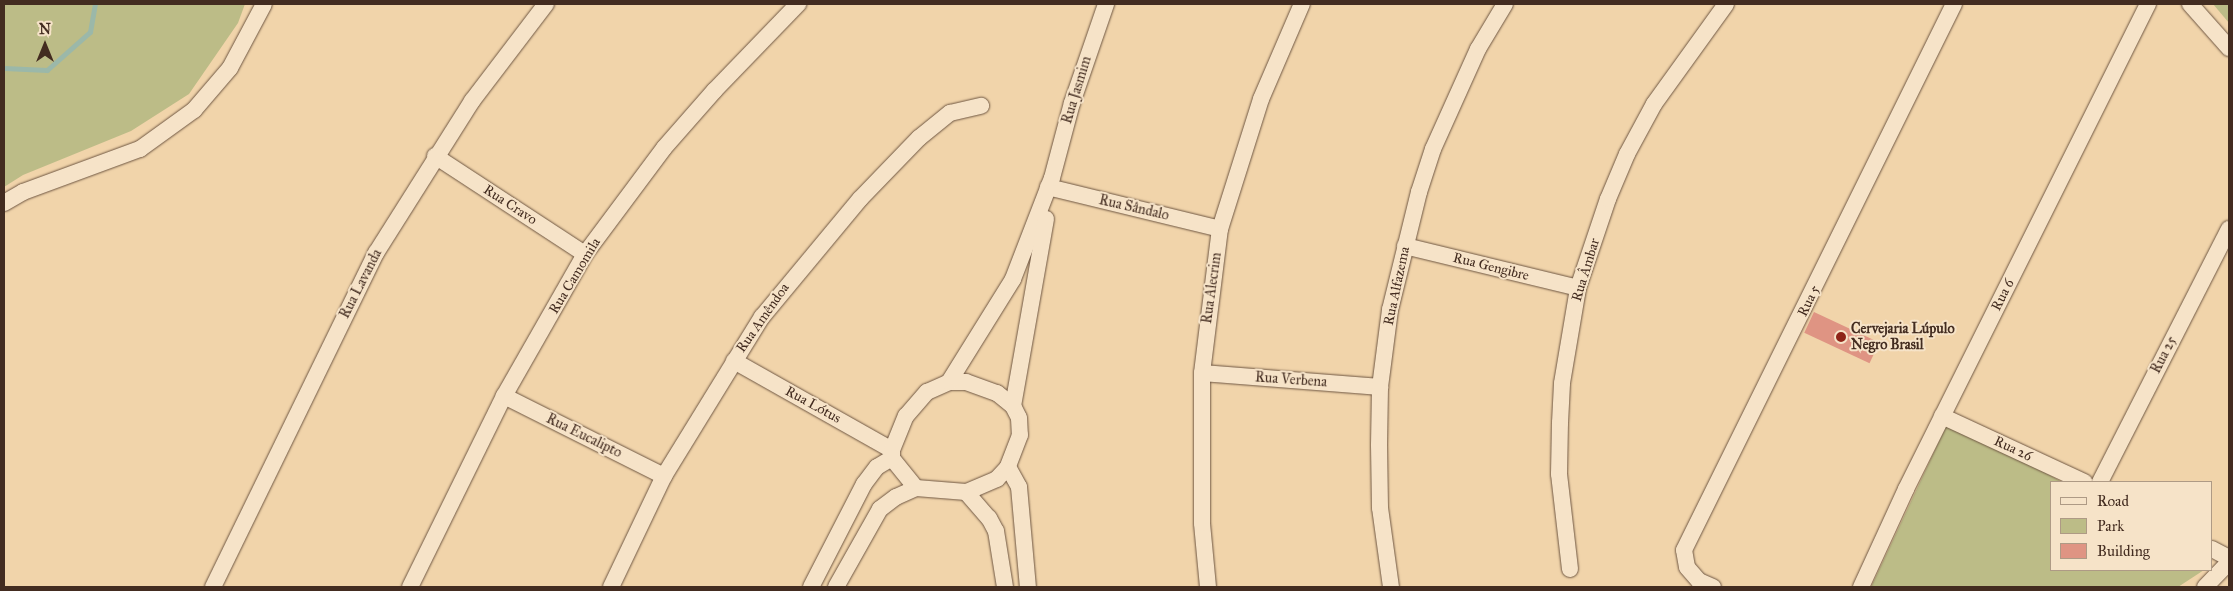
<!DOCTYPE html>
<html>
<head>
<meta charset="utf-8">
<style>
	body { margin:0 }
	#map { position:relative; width:2233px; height:591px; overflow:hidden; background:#f1d4aa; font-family:"IM FELL Great Primer",serif }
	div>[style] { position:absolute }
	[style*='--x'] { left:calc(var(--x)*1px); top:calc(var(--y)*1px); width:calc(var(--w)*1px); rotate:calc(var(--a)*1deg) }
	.green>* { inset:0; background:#bcbc87 }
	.stream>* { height:5px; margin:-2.5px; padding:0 2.5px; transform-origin:2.5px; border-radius:2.5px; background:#9bb8a9 }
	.building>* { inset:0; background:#df9483; transform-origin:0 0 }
	.roads { filter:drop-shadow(0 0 1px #6e5642) drop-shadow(0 0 1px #6e5642) }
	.street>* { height:16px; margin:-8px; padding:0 8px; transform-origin:8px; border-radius:8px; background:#f6e3c8 }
	.dots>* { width:14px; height:14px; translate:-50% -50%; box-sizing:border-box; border:2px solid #f6e3c8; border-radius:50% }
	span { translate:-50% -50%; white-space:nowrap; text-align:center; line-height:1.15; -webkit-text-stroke:4px #f6e3c8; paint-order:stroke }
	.street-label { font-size:14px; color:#432c20 }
	.poi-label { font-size:14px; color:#432c20; font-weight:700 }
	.left { translate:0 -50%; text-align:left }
	.frame { position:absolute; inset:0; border:5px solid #432c20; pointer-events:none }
	.legend { position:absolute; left:2050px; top:481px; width:162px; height:90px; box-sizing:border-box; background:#f6e3c8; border:1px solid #ae9a85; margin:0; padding:6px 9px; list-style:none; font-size:15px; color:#432c20 }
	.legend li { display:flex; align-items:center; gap:10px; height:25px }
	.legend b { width:25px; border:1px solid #ae9a85 }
	.north { position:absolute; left:20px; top:20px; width:50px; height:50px; -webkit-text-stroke:4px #f6e3c8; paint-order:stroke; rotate:0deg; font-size:14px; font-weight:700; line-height:20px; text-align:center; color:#432c20 }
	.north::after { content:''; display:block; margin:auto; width:18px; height:22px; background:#432c20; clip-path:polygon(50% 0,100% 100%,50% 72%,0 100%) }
</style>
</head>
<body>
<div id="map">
	<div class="green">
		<div style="clip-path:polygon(4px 4px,245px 4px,238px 23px,189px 94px,131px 131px,23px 175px,4px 187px)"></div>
		<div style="clip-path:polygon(2213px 4px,2229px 4px,2229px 23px)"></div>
		<div style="clip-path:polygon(1949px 420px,2062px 482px,2052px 482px,2052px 570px,2204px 570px,2178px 587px,1871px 587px)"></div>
	</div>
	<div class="stream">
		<div style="--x:4;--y:68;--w:43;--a:2.7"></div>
		<div style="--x:47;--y:70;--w:57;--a:-41.5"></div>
		<div style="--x:90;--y:32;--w:28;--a:-80"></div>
	</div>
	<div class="building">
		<div style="left:1814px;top:312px;width:72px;height:23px;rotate:25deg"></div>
	</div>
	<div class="roads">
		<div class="street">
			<div style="--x:2190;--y:4;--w:59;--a:48.4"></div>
			<div style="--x:435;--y:156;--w:179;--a:33.2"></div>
			<div style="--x:1048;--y:187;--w:177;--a:13.7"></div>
			<div style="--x:4;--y:203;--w:22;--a:-30"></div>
			<div style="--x:23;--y:192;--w:125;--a:-20.2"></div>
			<div style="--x:140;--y:149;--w:67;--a:-35.8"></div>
			<div style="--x:194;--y:110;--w:55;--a:-49.4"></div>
			<div style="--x:230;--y:68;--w:72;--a:-62"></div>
			<div style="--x:1405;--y:246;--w:178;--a:13.6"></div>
			<div style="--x:734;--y:361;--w:181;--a:29.4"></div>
			<div style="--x:1202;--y:373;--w:179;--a:4.5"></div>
			<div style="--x:949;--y:382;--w:17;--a:0"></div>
			<div style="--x:966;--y:382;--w:33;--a:20"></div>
			<div style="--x:997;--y:393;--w:21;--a:39"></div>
			<div style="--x:1013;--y:406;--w:13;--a:63"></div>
			<div style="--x:1019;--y:418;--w:17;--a:87"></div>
			<div style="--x:1020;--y:435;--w:34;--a:111"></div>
			<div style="--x:1008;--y:467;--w:16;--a:133"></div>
			<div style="--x:997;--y:479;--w:34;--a:157"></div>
			<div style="--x:966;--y:492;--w:50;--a:-175.4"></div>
			<div style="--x:916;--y:488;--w:38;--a:-129"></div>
			<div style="--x:892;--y:458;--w:8;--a:-90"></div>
			<div style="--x:892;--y:450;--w:37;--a:-68"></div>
			<div style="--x:906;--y:416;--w:32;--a:-49"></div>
			<div style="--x:927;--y:392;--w:24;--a:-24"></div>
			<div style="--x:949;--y:382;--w:121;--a:-58.1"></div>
			<div style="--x:1013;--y:279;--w:108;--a:-68.9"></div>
			<div style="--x:1052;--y:178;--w:78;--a:-75.1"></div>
			<div style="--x:1072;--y:103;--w:105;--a:-71"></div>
			<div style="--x:504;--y:396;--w:179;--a:26.6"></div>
			<div style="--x:1013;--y:406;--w:190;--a:-80"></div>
			<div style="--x:1942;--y:416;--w:157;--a:24.9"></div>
			<div style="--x:1008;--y:467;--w:23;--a:61"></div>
			<div style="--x:1019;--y:487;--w:100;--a:84.9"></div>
			<div style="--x:2100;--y:482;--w:284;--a:-63"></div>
			<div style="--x:966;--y:492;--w:35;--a:49"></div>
			<div style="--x:989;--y:518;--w:15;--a:62"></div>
			<div style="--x:996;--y:531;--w:57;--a:80.9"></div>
			<div style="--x:2212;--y:549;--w:19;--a:28"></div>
			<div style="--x:1570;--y:569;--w:96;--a:-96.6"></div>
			<div style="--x:1559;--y:474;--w:51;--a:-88.9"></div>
			<div style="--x:1560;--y:423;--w:40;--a:-87.1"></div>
			<div style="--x:1562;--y:383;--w:96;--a:-80.4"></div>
			<div style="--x:1578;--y:288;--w:94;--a:-71.4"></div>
			<div style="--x:1608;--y:199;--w:49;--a:-67.1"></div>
			<div style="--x:1627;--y:154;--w:57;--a:-61.6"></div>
			<div style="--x:1654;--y:104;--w:123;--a:-54.2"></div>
			<div style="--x:213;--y:587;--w:372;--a:-64"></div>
			<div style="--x:376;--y:253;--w:180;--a:-57.7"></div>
			<div style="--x:472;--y:101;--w:122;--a:-52.7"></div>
			<div style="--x:410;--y:587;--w:213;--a:-63.8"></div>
			<div style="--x:504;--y:396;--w:163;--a:-60.3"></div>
			<div style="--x:585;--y:254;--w:132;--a:-53.3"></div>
			<div style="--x:664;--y:148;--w:77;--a:-48.7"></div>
			<div style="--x:715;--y:90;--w:120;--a:-46"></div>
			<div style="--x:611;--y:587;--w:123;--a:-64.5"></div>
			<div style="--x:664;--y:476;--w:187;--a:-58.4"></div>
			<div style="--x:762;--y:317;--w:153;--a:-50.3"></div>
			<div style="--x:860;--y:199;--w:85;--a:-46"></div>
			<div style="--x:919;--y:138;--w:40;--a:-39"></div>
			<div style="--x:950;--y:113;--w:32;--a:-13"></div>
			<div style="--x:811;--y:587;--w:116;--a:-62.8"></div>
			<div style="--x:864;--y:484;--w:21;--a:-53"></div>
			<div style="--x:877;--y:467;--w:17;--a:-31"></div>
			<div style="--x:836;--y:587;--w:90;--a:-60.6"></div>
			<div style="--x:880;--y:509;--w:20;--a:-37"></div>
			<div style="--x:896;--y:497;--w:22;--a:-24"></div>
			<div style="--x:1208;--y:587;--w:64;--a:-95.4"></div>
			<div style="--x:1202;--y:523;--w:150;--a:-90"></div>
			<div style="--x:1202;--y:373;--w:145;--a:-82.9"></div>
			<div style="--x:1220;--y:229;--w:136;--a:-72.5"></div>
			<div style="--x:1261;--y:99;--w:103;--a:-66.7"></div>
			<div style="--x:1391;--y:587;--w:80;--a:-97.9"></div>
			<div style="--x:1380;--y:508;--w:63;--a:-90.9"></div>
			<div style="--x:1379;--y:445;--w:58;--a:-89"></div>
			<div style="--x:1380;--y:387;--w:78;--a:-82.6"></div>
			<div style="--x:1390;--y:310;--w:122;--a:-76.2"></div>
			<div style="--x:1419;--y:192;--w:45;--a:-72"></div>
			<div style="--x:1433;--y:149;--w:110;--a:-65.8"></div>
			<div style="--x:1478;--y:49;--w:52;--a:-59"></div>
			<div style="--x:1713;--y:587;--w:15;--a:-157"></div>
			<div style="--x:1699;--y:581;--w:18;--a:-131"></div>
			<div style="--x:1687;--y:567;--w:17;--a:-100"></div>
			<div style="--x:1684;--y:550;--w:609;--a:-63.69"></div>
			<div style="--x:1861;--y:587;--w:108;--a:-65.3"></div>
			<div style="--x:1906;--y:489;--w:542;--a:-63.48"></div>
			<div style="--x:2205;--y:587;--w:35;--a:-46"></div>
		</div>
	</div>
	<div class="dots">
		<div style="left:1841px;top:337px;background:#8f2418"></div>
	</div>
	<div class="street-label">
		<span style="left:1077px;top:90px;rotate:-73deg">Rua Jasmim</span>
		<span style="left:510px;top:205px;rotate:33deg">Rua Cravo</span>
		<span style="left:1134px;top:208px;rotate:13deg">Rua Sândalo</span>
		<span style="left:1491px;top:267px;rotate:14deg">Rua Gengibre</span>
		<span style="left:1586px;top:270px;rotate:-73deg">Rua Âmbar</span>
		<span style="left:575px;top:276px;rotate:-59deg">Rua Camomila</span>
		<span style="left:361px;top:284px;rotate:-63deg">Rua Lavanda</span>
		<span style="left:1397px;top:286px;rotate:-78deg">Rua Alfazema</span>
		<span style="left:1212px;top:288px;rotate:-82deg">Rua Alecrim</span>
		<span style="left:2003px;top:295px;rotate:-63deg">Rua 6</span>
		<span style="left:1809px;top:301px;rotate:-64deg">Rua 5</span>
		<span style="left:763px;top:318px;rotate:-55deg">Rua Amêndoa</span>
		<span style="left:2164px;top:355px;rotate:-63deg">Rua 25</span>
		<span style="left:1291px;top:380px;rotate:4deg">Rua Verbena</span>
		<span style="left:813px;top:405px;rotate:29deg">Rua Lótus</span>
		<span style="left:584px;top:436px;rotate:26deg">Rua Eucalipto</span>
		<span style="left:2013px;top:449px;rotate:25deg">Rua 26</span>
	</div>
	<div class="poi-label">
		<span class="left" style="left:1851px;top:337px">Cervejaria Lúpulo<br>Negro Brasil</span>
	</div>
	<div class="frame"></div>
	<ul class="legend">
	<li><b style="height:6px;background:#f6e3c8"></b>Road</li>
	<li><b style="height:14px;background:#bcbc87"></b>Park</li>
	<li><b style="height:14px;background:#df9483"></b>Building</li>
	</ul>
	<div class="north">N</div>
</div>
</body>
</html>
